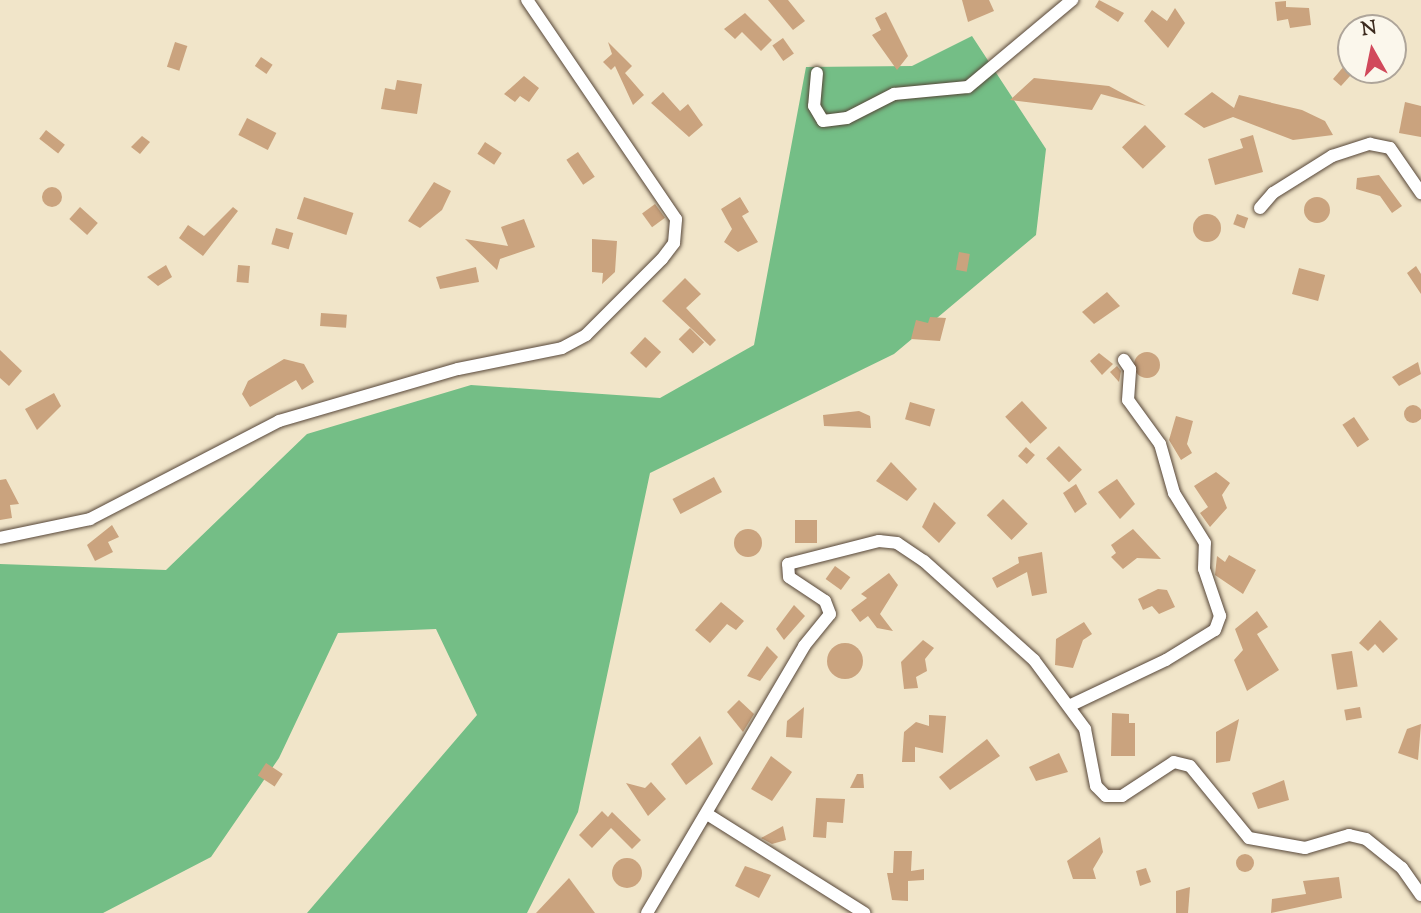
<!DOCTYPE html>
<html>
<head>
<meta charset="utf-8">
<style>
	body { margin:0 }
	#map { position:relative; width:1421px; height:913px; overflow:hidden; background:#f1e5c9; font-family:"Sorts Mill Goudy",serif }
	div>[style] { position:absolute }
	[style*='--x'] { left:calc(var(--x)*1px); top:calc(var(--y)*1px); width:calc(var(--w)*1px); rotate:calc(var(--a)*1deg) }
	.forest>* { inset:0; background:#74be86 }
	.building>* { inset:0; background:#caa37e; transform-origin:0 0 }
	.round { border-radius:50% }
	.roads { filter:drop-shadow(0 0 2px #564638) drop-shadow(0 0 2px #564638) }
	.street>* { height:12px; margin:-6px; padding:0 6px; transform-origin:6px; border-radius:6px; background:#fff }
	span { translate:-50% -50%; white-space:nowrap; text-align:center; line-height:1.15; -webkit-text-stroke:5px #fbf7ec; paint-order:stroke }
	.north { position:absolute; left:1337px; top:14px; width:70px; height:70px; box-sizing:border-box; background:#fbf7ec; border:2px solid #aea59a; border-radius:50%; rotate:351deg; font-size:19px; font-weight:700; line-height:28px; text-align:center; color:#3b2a1e }
	.north::after { content:''; display:block; margin:auto; width:24px; height:32px; background:#d1495b; clip-path:polygon(50% 0,100% 100%,50% 72%,0 100%) }
</style>
</head>
<body>
<div id="map">
	<div class="forest">
		<div style="clip-path:polygon(972px 36px,1046px 149px,1036px 235px,894px 354px,650px 473px,578px 812px,527px 913px,307px 913px,477px 715px,436px 629px,338px 633px,279px 758px,211px 857px,103px 913px,0 913px,0 564px,166px 570px,307px 434px,471px 385px,660px 398px,754px 345px,806px 67px,912px 66px)"></div>
	</div>
	<div class="building">
		<div style="clip-path:polygon(768px 0,788px 0,805px 21px,793px 30px)"></div>
		<div style="clip-path:polygon(962px 0,989px 0,994px 11px,968px 22px)"></div>
		<div style="clip-path:polygon(1099px 0,1124px 13px,1118px 22px,1095px 7px)"></div>
		<div style="clip-path:polygon(1286px 1px,1286px 7px,1309px 8px,1311px 25px,1290px 28px,1288px 19px,1277px 21px,1275px 2px)"></div>
		<div style="clip-path:polygon(1175px 8px,1185px 23px,1168px 48px,1144px 21px,1152px 10px,1167px 21px)"></div>
		<div style="clip-path:polygon(886px 12px,908px 56px,897px 70px,872px 35px,881px 30px,875px 18px)"></div>
		<div style="clip-path:polygon(745px 13px,772px 40px,761px 51px,742px 32px,735px 39px,724px 29px)"></div>
		<div style="left:783px;top:38px;width:19px;height:13px;rotate:55deg"></div>
		<div style="left:175px;top:42px;width:13px;height:26px;rotate:18deg"></div>
		<div style="clip-path:polygon(608px 42px,632px 66px,625px 73px,644px 95px,633px 105px,615px 66px,611px 70px,603px 62px,612px 54px)"></div>
		<div style="left:261px;top:57px;width:14px;height:11px;rotate:34deg"></div>
		<div style="clip-path:polygon(1351px 58px,1351px 75px,1341px 86px,1333px 79px)"></div>
		<div style="clip-path:polygon(524px 76px,539px 88px,529px 102px,520px 96px,515px 102px,504px 94px)"></div>
		<div style="clip-path:polygon(1034px 78px,1109px 86px,1146px 106px,1101px 94px,1092px 110px,1010px 100px)"></div>
		<div style="clip-path:polygon(397px 80px,422px 84px,417px 114px,381px 109px,385px 88px,395px 90px)"></div>
		<div style="clip-path:polygon(663px 92px,680px 111px,688px 104px,703px 125px,689px 137px,651px 103px)"></div>
		<div style="clip-path:polygon(1212px 92px,1234px 108px,1239px 95px,1302px 110px,1325px 121px,1333px 135px,1293px 140px,1233px 117px,1204px 128px,1184px 114px)"></div>
		<div style="clip-path:polygon(1405px 102px,1421px 106px,1421px 137px,1399px 133px)"></div>
		<div style="left:247px;top:118px;width:33px;height:19px;rotate:27deg"></div>
		<div style="left:1145px;top:125px;width:30px;height:32px;rotate:46deg"></div>
		<div style="left:46px;top:130px;width:24px;height:11px;rotate:38deg"></div>
		<div style="clip-path:polygon(1253px 135px,1263px 172px,1215px 185px,1208px 159px,1243px 148px,1240px 139px)"></div>
		<div style="clip-path:polygon(142px 136px,150px 142px,140px 154px,131px 147px)"></div>
		<div style="left:485px;top:142px;width:20px;height:14px;rotate:33deg"></div>
		<div style="left:578px;top:152px;width:30px;height:14px;rotate:56deg"></div>
		<div style="clip-path:polygon(1379px 175px,1402px 206px,1392px 213px,1380px 196px,1356px 189px,1357px 178px)"></div>
		<div style="clip-path:polygon(434px 182px,451px 191px,442px 210px,420px 228px,408px 221px)"></div>
		<div class="round" style="left:42px;top:187px;width:20px;height:20px"></div>
		<div class="round" style="left:1304px;top:197px;width:26px;height:26px"></div>
		<div style="left:304px;top:197px;width:52px;height:23px;rotate:18deg"></div>
		<div style="clip-path:polygon(740px 197px,749px 212px,742px 216px,758px 242px,738px 252px,724px 242px,732px 229px,721px 209px)"></div>
		<div style="left:655px;top:204px;width:17px;height:16px;rotate:54deg"></div>
		<div style="left:80px;top:207px;width:24px;height:16px;rotate:42deg"></div>
		<div style="clip-path:polygon(233px 207px,238px 211px,203px 256px,179px 238px,188px 225px,204px 236px)"></div>
		<div class="round" style="left:1193px;top:214px;width:28px;height:28px"></div>
		<div style="left:1237px;top:214px;width:12px;height:11px;rotate:20deg"></div>
		<div style="clip-path:polygon(524px 219px,535px 247px,500px 259px,497px 270px,465px 239px,508px 246px,501px 227px)"></div>
		<div style="left:276px;top:228px;width:18px;height:17px;rotate:16deg"></div>
		<div style="clip-path:polygon(592px 239px,617px 241px,615px 272px,602px 284px,603px 273px,592px 272px)"></div>
		<div style="left:959px;top:252px;width:11px;height:18px;rotate:10deg"></div>
		<div style="clip-path:polygon(166px 265px,172px 277px,158px 286px,147px 277px)"></div>
		<div style="left:238px;top:265px;width:12px;height:17px;rotate:5deg"></div>
		<div style="clip-path:polygon(1416px 266px,1421px 274px,1421px 294px,1407px 273px)"></div>
		<div style="clip-path:polygon(476px 267px,479px 282px,440px 289px,436px 277px)"></div>
		<div style="left:1299px;top:268px;width:27px;height:27px;rotate:15deg"></div>
		<div style="clip-path:polygon(685px 278px,701px 294px,686px 308px,716px 340px,710px 346px,662px 301px)"></div>
		<div style="clip-path:polygon(1107px 292px,1120px 306px,1094px 324px,1082px 312px)"></div>
		<div style="left:321px;top:313px;width:26px;height:13px;rotate:4deg"></div>
		<div style="clip-path:polygon(930px 317px,946px 318px,940px 341px,911px 339px,916px 320px,928px 323px)"></div>
		<div style="left:690px;top:328px;width:20px;height:16px;rotate:45deg"></div>
		<div style="left:645px;top:337px;width:22px;height:22px;rotate:43deg"></div>
		<div style="clip-path:polygon(0 350px,22px 371px,9px 386px,0 378px)"></div>
		<div class="round" style="left:1134px;top:352px;width:26px;height:26px"></div>
		<div style="clip-path:polygon(1099px 353px,1113px 364px,1102px 375px,1090px 361px)"></div>
		<div style="clip-path:polygon(284px 359px,304px 364px,314px 382px,302px 390px,296px 380px,250px 407px,242px 394px,248px 381px)"></div>
		<div style="clip-path:polygon(1418px 362px,1421px 374px,1399px 386px,1392px 377px)"></div>
		<div style="clip-path:polygon(1117px 366px,1121px 371px,1119px 382px,1110px 372px)"></div>
		<div style="clip-path:polygon(54px 393px,61px 406px,37px 430px,25px 409px)"></div>
		<div style="left:1022px;top:401px;width:37px;height:23px;rotate:47deg"></div>
		<div style="left:910px;top:402px;width:26px;height:18px;rotate:16deg"></div>
		<div class="round" style="left:1404px;top:405px;width:18px;height:18px"></div>
		<div style="clip-path:polygon(859px 411px,870px 416px,871px 428px,824px 426px,823px 415px)"></div>
		<div style="clip-path:polygon(1176px 416px,1193px 421px,1187px 444px,1192px 453px,1181px 460px,1169px 440px)"></div>
		<div style="left:1354px;top:417px;width:27px;height:14px;rotate:56deg"></div>
		<div style="left:1059px;top:446px;width:33px;height:18px;rotate:46deg"></div>
		<div style="left:1026px;top:447px;width:12px;height:12px;rotate:42deg"></div>
		<div style="clip-path:polygon(891px 462px,917px 489px,907px 501px,876px 481px)"></div>
		<div style="clip-path:polygon(1216px 472px,1230px 483px,1222px 495px,1227px 508px,1210px 527px,1200px 513px,1208px 507px,1194px 486px)"></div>
		<div style="left:714px;top:477px;width:17px;height:47px;rotate:62deg"></div>
		<div style="clip-path:polygon(6px 479px,19px 504px,10px 505px,12px 518px,0 520px,0 480px)"></div>
		<div style="clip-path:polygon(1117px 479px,1135px 504px,1120px 519px,1098px 492px)"></div>
		<div style="clip-path:polygon(1076px 484px,1087px 504px,1075px 513px,1063px 493px)"></div>
		<div style="left:1003px;top:499px;width:35px;height:23px;rotate:45deg"></div>
		<div style="clip-path:polygon(934px 502px,956px 523px,939px 543px,922px 527px)"></div>
		<div style="left:795px;top:520px;width:22px;height:23px"></div>
		<div style="clip-path:polygon(112px 525px,119px 537px,108px 542px,113px 552px,95px 561px,87px 545px)"></div>
		<div style="clip-path:polygon(1133px 529px,1161px 559px,1137px 558px,1123px 569px,1111px 557px,1116px 553px,1111px 545px)"></div>
		<div class="round" style="left:734px;top:529px;width:28px;height:28px"></div>
		<div style="clip-path:polygon(1042px 552px,1047px 593px,1032px 596px,1027px 572px,997px 588px,992px 578px,1019px 563px,1018px 557px)"></div>
		<div style="clip-path:polygon(1229px 555px,1256px 570px,1243px 594px,1215px 575px,1217px 556px,1225px 562px)"></div>
		<div style="left:835px;top:566px;width:19px;height:16px;rotate:36deg"></div>
		<div style="clip-path:polygon(889px 573px,898px 585px,880px 614px,893px 631px,877px 628px,868px 616px,860px 622px,851px 610px,867px 598px,861px 594px)"></div>
		<div style="clip-path:polygon(1158px 589px,1167px 590px,1175px 607px,1159px 614px,1152px 606px,1143px 610px,1138px 599px)"></div>
		<div style="clip-path:polygon(721px 602px,744px 621px,736px 630px,727px 624px,710px 643px,695px 630px)"></div>
		<div style="clip-path:polygon(794px 605px,805px 616px,784px 640px,776px 629px)"></div>
		<div style="clip-path:polygon(1257px 611px,1268px 627px,1257px 634px,1279px 670px,1247px 691px,1234px 660px,1243px 650px,1235px 629px)"></div>
		<div style="clip-path:polygon(1380px 620px,1398px 639px,1383px 653px,1375px 644px,1368px 651px,1359px 643px)"></div>
		<div style="clip-path:polygon(1084px 622px,1092px 634px,1083px 640px,1073px 668px,1055px 665px,1056px 639px)"></div>
		<div style="clip-path:polygon(923px 640px,934px 648px,925px 659px,927px 671px,916px 677px,918px 688px,904px 689px,901px 662px)"></div>
		<div class="round" style="left:827px;top:643px;width:36px;height:36px"></div>
		<div style="clip-path:polygon(767px 646px,778px 657px,760px 681px,747px 676px)"></div>
		<div style="left:1352px;top:651px;width:36px;height:21px;rotate:81deg"></div>
		<div style="clip-path:polygon(739px 700px,754px 714px,743px 732px,727px 712px)"></div>
		<div style="clip-path:polygon(804px 707px,802px 738px,786px 737px,787px 721px)"></div>
		<div style="left:1360px;top:707px;width:11px;height:16px;rotate:80deg"></div>
		<div style="clip-path:polygon(1112px 713px,1129px 714px,1129px 723px,1135px 723px,1135px 756px,1111px 756px)"></div>
		<div style="clip-path:polygon(929px 715px,946px 716px,943px 753px,915px 747px,915px 762px,902px 762px,904px 732px,916px 722px,929px 726px)"></div>
		<div style="clip-path:polygon(1239px 719px,1230px 761px,1216px 763px,1216px 732px)"></div>
		<div style="clip-path:polygon(1421px 724px,1418px 760px,1398px 753px,1407px 729px)"></div>
		<div style="clip-path:polygon(700px 736px,713px 764px,686px 785px,671px 764px)"></div>
		<div style="clip-path:polygon(987px 739px,1000px 756px,950px 790px,939px 777px)"></div>
		<div style="clip-path:polygon(1059px 753px,1068px 772px,1036px 781px,1029px 767px)"></div>
		<div style="clip-path:polygon(771px 756px,792px 772px,772px 801px,751px 789px)"></div>
		<div style="left:266px;top:763px;width:20px;height:15px;rotate:33deg"></div>
		<div style="clip-path:polygon(857px 774px,863px 774px,864px 788px,850px 788px)"></div>
		<div style="clip-path:polygon(1284px 780px,1289px 800px,1258px 809px,1252px 793px)"></div>
		<div style="clip-path:polygon(651px 782px,666px 799px,648px 816px,626px 783px,645px 788px)"></div>
		<div style="clip-path:polygon(816px 798px,845px 799px,843px 823px,827px 822px,826px 838px,813px 837px)"></div>
		<div style="clip-path:polygon(602px 811px,608px 817px,612px 812px,641px 840px,632px 849px,611px 828px,592px 848px,579px 835px)"></div>
		<div style="clip-path:polygon(783px 826px,786px 840px,772px 844px,761px 838px)"></div>
		<div style="clip-path:polygon(1100px 837px,1103px 852px,1093px 869px,1096px 879px,1073px 879px,1067px 861px)"></div>
		<div style="clip-path:polygon(894px 851px,912px 851px,911px 871px,924px 869px,924px 880px,908px 881px,908px 901px,892px 900px,887px 873px,893px 873px)"></div>
		<div class="round" style="left:1236px;top:854px;width:18px;height:18px"></div>
		<div class="round" style="left:612px;top:858px;width:30px;height:30px"></div>
		<div style="clip-path:polygon(745px 866px,771px 875px,759px 898px,735px 886px)"></div>
		<div style="clip-path:polygon(1146px 868px,1151px 882px,1140px 886px,1136px 871px)"></div>
		<div style="clip-path:polygon(1339px 877px,1342px 898px,1271px 913px,1272px 899px,1306px 894px,1303px 881px)"></div>
		<div style="clip-path:polygon(569px 878px,595px 913px,536px 913px)"></div>
		<div style="clip-path:polygon(1190px 887px,1188px 913px,1176px 913px,1176px 891px)"></div>
	</div>
	<div class="roads">
		<div class="street">
			<div style="--x:817;--y:73;--w:33;--a:95"></div>
			<div style="--x:814;--y:106;--w:17;--a:59"></div>
			<div style="--x:823;--y:121;--w:24;--a:-7"></div>
			<div style="--x:847;--y:118;--w:53;--a:-27.1"></div>
			<div style="--x:894;--y:94;--w:74;--a:-5.4"></div>
			<div style="--x:968;--y:87;--w:136;--a:-39.9"></div>
			<div style="--x:1260;--y:208;--w:20;--a:-49"></div>
			<div style="--x:1273;--y:193;--w:70;--a:-32.1"></div>
			<div style="--x:1332;--y:156;--w:40;--a:-18"></div>
			<div style="--x:1370;--y:144;--w:20;--a:11"></div>
			<div style="--x:1390;--y:148;--w:55;--a:55.4"></div>
			<div style="--x:0;--y:538;--w:92;--a:-11.9"></div>
			<div style="--x:90;--y:519;--w:213;--a:-27.4"></div>
			<div style="--x:279;--y:421;--w:186;--a:-16.2"></div>
			<div style="--x:458;--y:369;--w:106;--a:-11.4"></div>
			<div style="--x:562;--y:348;--w:27;--a:-28"></div>
			<div style="--x:586;--y:335;--w:107;--a:-45"></div>
			<div style="--x:662;--y:259;--w:20;--a:-53"></div>
			<div style="--x:674;--y:243;--w:24;--a:-85"></div>
			<div style="--x:676;--y:219;--w:265;--a:-124.2"></div>
			<div style="--x:1069;--y:706;--w:107;--a:-25.4"></div>
			<div style="--x:1166;--y:660;--w:57;--a:-31.5"></div>
			<div style="--x:1215;--y:630;--w:15;--a:-70"></div>
			<div style="--x:1220;--y:616;--w:50;--a:-108.8"></div>
			<div style="--x:1204;--y:569;--w:26;--a:-88"></div>
			<div style="--x:1205;--y:543;--w:59;--a:-121.8"></div>
			<div style="--x:1174;--y:493;--w:51;--a:-105.9"></div>
			<div style="--x:1160;--y:444;--w:54;--a:-126"></div>
			<div style="--x:1128;--y:400;--w:31;--a:-86"></div>
			<div style="--x:1130;--y:369;--w:11;--a:-124"></div>
			<div style="--x:707;--y:814;--w:186;--a:32.2"></div>
			<div style="--x:647;--y:913;--w:310;--a:-59.5"></div>
			<div style="--x:804;--y:646;--w:41;--a:-50.9"></div>
			<div style="--x:830;--y:614;--w:14;--a:-111"></div>
			<div style="--x:825;--y:601;--w:43;--a:-146.3"></div>
			<div style="--x:789;--y:577;--w:13;--a:-94"></div>
			<div style="--x:788;--y:564;--w:94;--a:-14.2"></div>
			<div style="--x:879;--y:541;--w:18;--a:6"></div>
			<div style="--x:897;--y:543;--w:32;--a:34"></div>
			<div style="--x:924;--y:561;--w:148;--a:42"></div>
			<div style="--x:1034;--y:660;--w:86;--a:53.5"></div>
			<div style="--x:1085;--y:729;--w:58;--a:79.1"></div>
			<div style="--x:1096;--y:786;--w:14;--a:45"></div>
			<div style="--x:1106;--y:796;--w:16;--a:0"></div>
			<div style="--x:1122;--y:796;--w:62;--a:-33.2"></div>
			<div style="--x:1174;--y:762;--w:16;--a:14"></div>
			<div style="--x:1190;--y:766;--w:93;--a:50.7"></div>
			<div style="--x:1249;--y:838;--w:57;--a:10.1"></div>
			<div style="--x:1305;--y:848;--w:46;--a:-16.5"></div>
			<div style="--x:1349;--y:835;--w:17;--a:13"></div>
			<div style="--x:1366;--y:839;--w:46;--a:38.9"></div>
			<div style="--x:1402;--y:868;--w:33;--a:55"></div>
		</div>
	</div>
	<div class="north">N</div>
</div>
</body>
</html>
